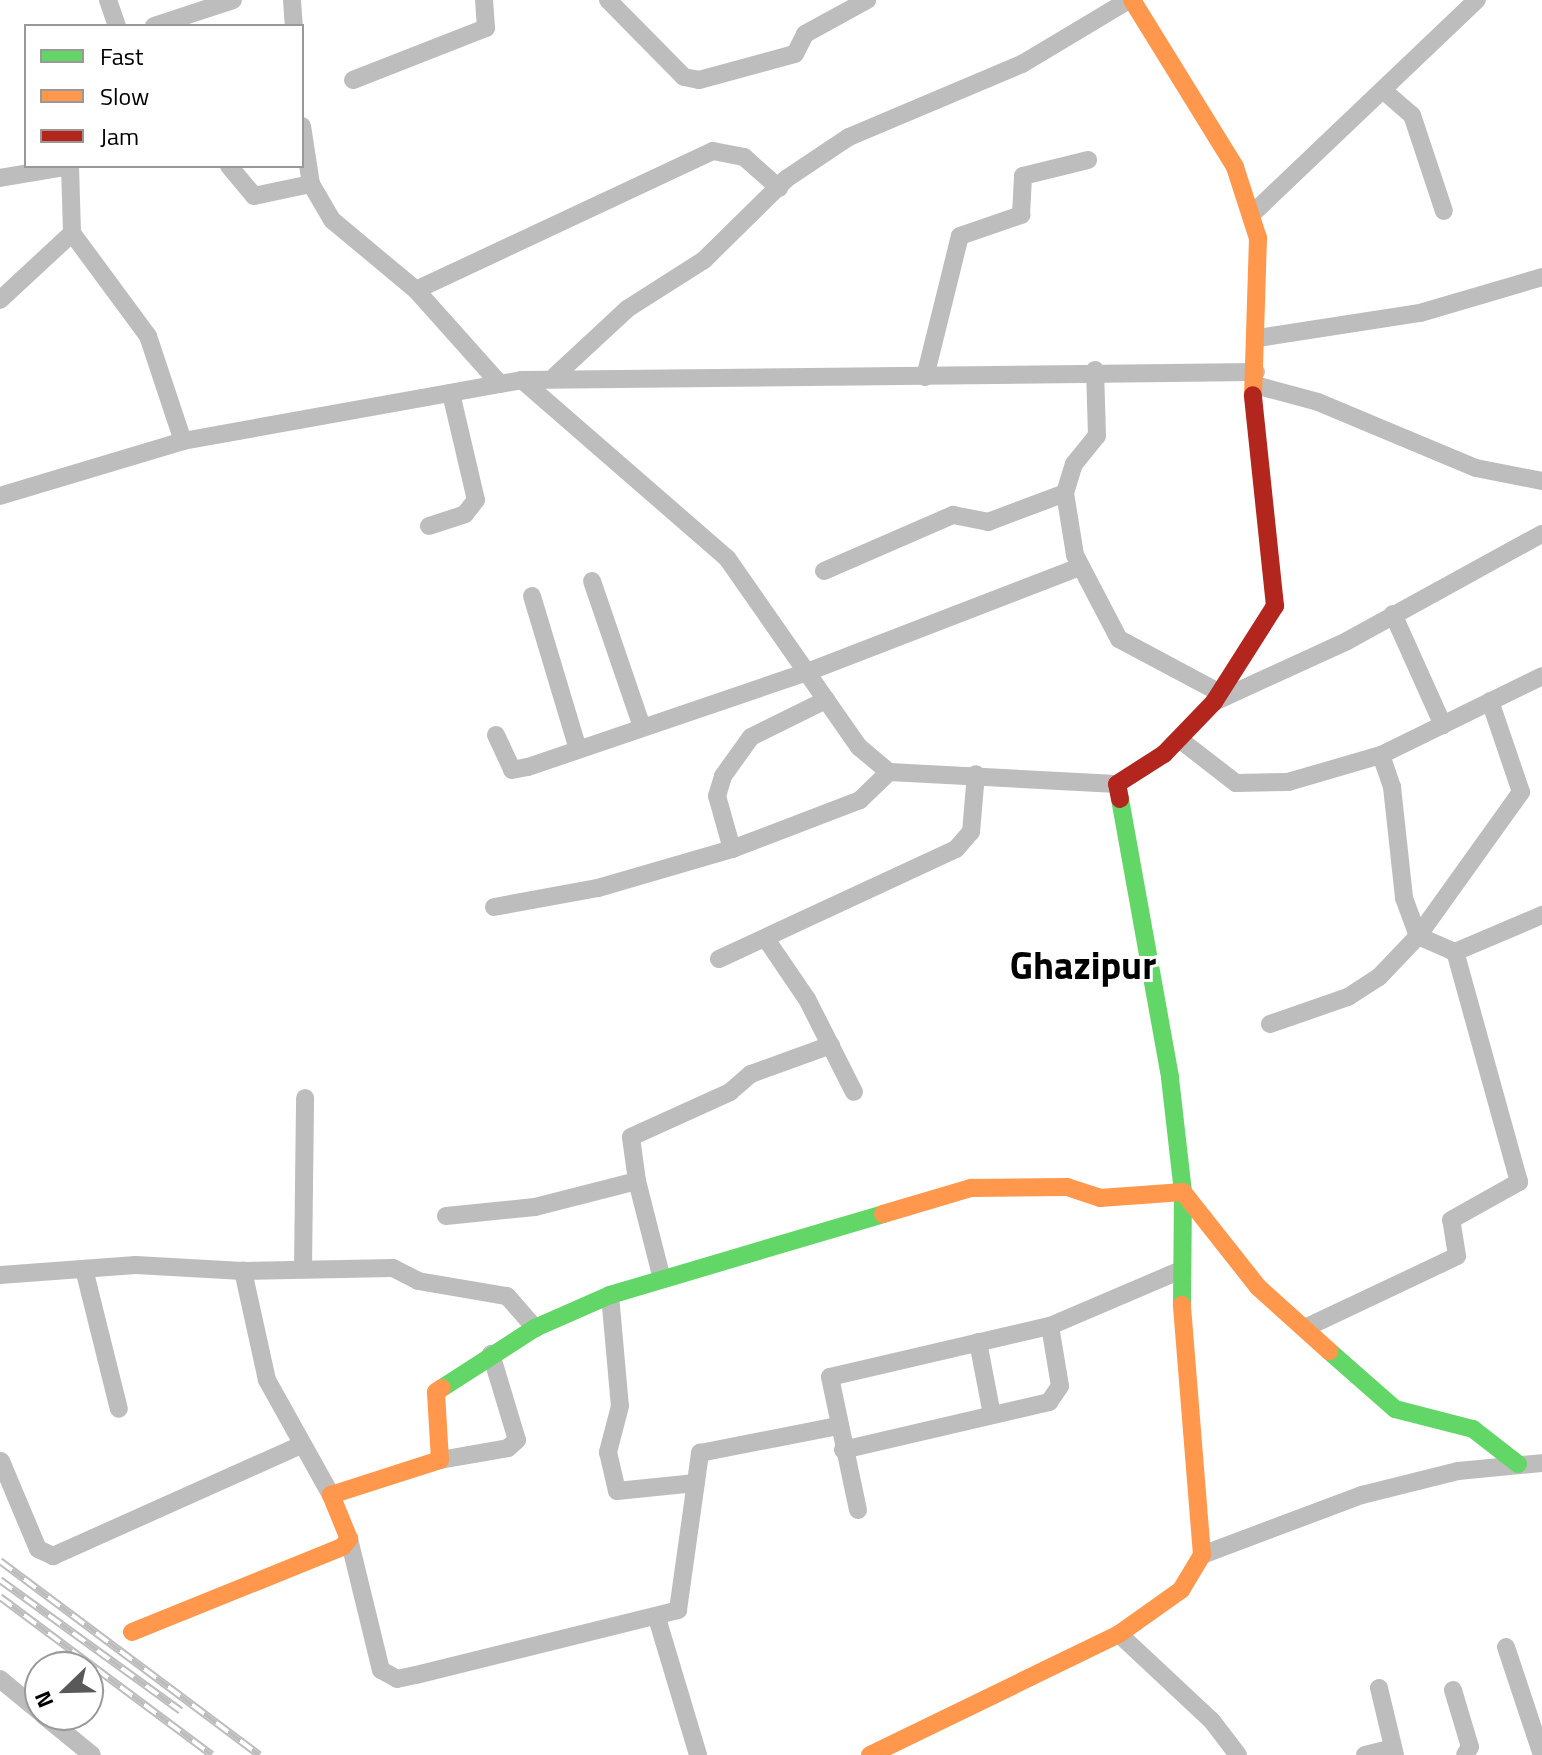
<!DOCTYPE html>
<html>
<head>
<meta charset="utf-8">
<style>
	body { margin:0 }
	#map { position:relative; width:1542px; height:1755px; overflow:hidden; background:#fff; font-family:"Titillium Web",sans-serif }
	div>[style] { position:absolute }
	[style*='--x'] { left:calc(var(--x)*1px); top:calc(var(--y)*1px); width:calc(var(--w)*1px); rotate:calc(var(--a)*1deg) }
	.street>* { height:18px; margin:-9px; padding:0 9px; transform-origin:9px; border-radius:9px; background:#bdbdbd }
	.fast>* { height:18px; margin:-9px; padding:0 9px; transform-origin:9px; border-radius:9px; background:#63d668 }
	.slow>* { height:18px; margin:-9px; padding:0 9px; transform-origin:9px; border-radius:9px; background:#ff974d }
	.jam>* { height:18px; margin:-9px; padding:0 9px; transform-origin:9px; border-radius:9px; background:#b3261e }
	.rail>* { height:8px; margin-top:-4px; transform-origin:0; background:repeating-linear-gradient(90deg,#fff 0 15px,#bdbdbd 0 30px); box-sizing:border-box; border-block:2px solid #bdbdbd }
	span { translate:-50% -50%; white-space:nowrap; text-align:center; line-height:1.15; -webkit-text-stroke:6px #fff; paint-order:stroke }
	.town-label { font-size:38px; color:#000; font-weight:700 }
	.legend { position:absolute; left:24px; top:24px; width:280px; height:144px; box-sizing:border-box; background:#fff; border:2px solid #999; margin:0; padding:10px 14px; list-style:none; font-size:24px; color:#000 }
	.legend li { display:flex; align-items:center; gap:16px; height:40px }
	.legend b { width:40px; border:2px solid #999 }
	.north { position:absolute; left:24px; top:1651px; width:80px; height:80px; box-sizing:border-box; background:#fff; border:2px solid #999; border-radius:50%; rotate:247deg; font-size:22px; font-weight:700; line-height:32px; text-align:center; color:#000 }
	.north::after { content:''; display:block; margin:auto; width:28px; height:36px; background:#595959; clip-path:polygon(50% 0,100% 100%,50% 72%,0 100%) }
</style>
</head>
<body>
<div id="map">
	<div class="street">
		<div style="--x:108;--y:0;--w:28;--a:71"></div>
		<div style="--x:292;--y:0;--w:26;--a:86"></div>
		<div style="--x:608;--y:0;--w:108;--a:45.4"></div>
		<div style="--x:684;--y:77;--w:15;--a:11"></div>
		<div style="--x:699;--y:80;--w:99;--a:-15.2"></div>
		<div style="--x:795;--y:54;--w:22;--a:-63"></div>
		<div style="--x:805;--y:34;--w:71;--a:-28.7"></div>
		<div style="--x:154;--y:26;--w:83;--a:-18.2"></div>
		<div style="--x:353;--y:80;--w:143;--a:-21.4"></div>
		<div style="--x:486;--y:28;--w:28;--a:-94"></div>
		<div style="--x:1384;--y:91;--w:37;--a:41"></div>
		<div style="--x:1412;--y:115;--w:101;--a:71.6"></div>
		<div style="--x:302;--y:126;--w:59;--a:81.2"></div>
		<div style="--x:311;--y:184;--w:42;--a:59.7"></div>
		<div style="--x:332;--y:220;--w:109;--a:39.8"></div>
		<div style="--x:416;--y:290;--w:126;--a:48.2"></div>
		<div style="--x:229;--y:166;--w:39;--a:50"></div>
		<div style="--x:254;--y:196;--w:58;--a:-11.9"></div>
		<div style="--x:0;--y:178;--w:71;--a:-9.7"></div>
		<div style="--x:1251;--y:215;--w:312;--a:-43.6"></div>
		<div style="--x:72;--y:233;--w:128;--a:53.6"></div>
		<div style="--x:148;--y:336;--w:111;--a:71.6"></div>
		<div style="--x:416;--y:290;--w:328;--a:-25.1"></div>
		<div style="--x:713;--y:151;--w:32;--a:11"></div>
		<div style="--x:744;--y:157;--w:47;--a:41.5"></div>
		<div style="--x:0;--y:300;--w:98;--a:-42.9"></div>
		<div style="--x:72;--y:233;--w:67;--a:-91.7"></div>
		<div style="--x:1258;--y:338;--w:164;--a:-8.8"></div>
		<div style="--x:1420;--y:313;--w:127;--a:-16.4"></div>
		<div style="--x:555;--y:376;--w:98;--a:-42.9"></div>
		<div style="--x:627;--y:309;--w:91;--a:-32.5"></div>
		<div style="--x:704;--y:260;--w:115;--a:-44.6"></div>
		<div style="--x:786;--y:179;--w:76;--a:-33.7"></div>
		<div style="--x:849;--y:137;--w:188;--a:-22.9"></div>
		<div style="--x:1022;--y:64;--w:125;--a:-30.9"></div>
		<div style="--x:925;--y:377;--w:145;--a:-76.1"></div>
		<div style="--x:960;--y:236;--w:65;--a:-19"></div>
		<div style="--x:1021;--y:215;--w:39;--a:-87"></div>
		<div style="--x:1023;--y:176;--w:67;--a:-13.8"></div>
		<div style="--x:522;--y:380;--w:734;--a:-0.62"></div>
		<div style="--x:1255;--y:385;--w:65;--a:15.1"></div>
		<div style="--x:1318;--y:402;--w:171;--a:22.7"></div>
		<div style="--x:1476;--y:468;--w:67;--a:11.1"></div>
		<div style="--x:1065;--y:493;--w:30;--a:-73"></div>
		<div style="--x:1074;--y:464;--w:36;--a:-51"></div>
		<div style="--x:1097;--y:436;--w:66;--a:-91.7"></div>
		<div style="--x:0;--y:496;--w:191;--a:-16.7"></div>
		<div style="--x:183;--y:441;--w:344;--a:-10.2"></div>
		<div style="--x:522;--y:380;--w:271;--a:41"></div>
		<div style="--x:727;--y:558;--w:231;--a:55.1"></div>
		<div style="--x:859;--y:747;--w:39;--a:40"></div>
		<div style="--x:889;--y:772;--w:228;--a:3"></div>
		<div style="--x:429;--y:526;--w:38;--a:-18"></div>
		<div style="--x:465;--y:514;--w:18;--a:-52"></div>
		<div style="--x:476;--y:500;--w:110;--a:-103.2"></div>
		<div style="--x:824;--y:571;--w:141;--a:-23.5"></div>
		<div style="--x:953;--y:515;--w:36;--a:11"></div>
		<div style="--x:988;--y:522;--w:82;--a:-20.6"></div>
		<div style="--x:1065;--y:493;--w:63;--a:80.8"></div>
		<div style="--x:1075;--y:555;--w:95;--a:62.4"></div>
		<div style="--x:1119;--y:639;--w:115;--a:28.1"></div>
		<div style="--x:592;--y:581;--w:154;--a:71.1"></div>
		<div style="--x:532;--y:596;--w:157;--a:73.3"></div>
		<div style="--x:1393;--y:614;--w:122;--a:65.8"></div>
		<div style="--x:1214;--y:702;--w:146;--a:-24.6"></div>
		<div style="--x:1347;--y:641;--w:222;--a:-28.8"></div>
		<div style="--x:496;--y:735;--w:38;--a:65"></div>
		<div style="--x:512;--y:770;--w:16;--a:-11"></div>
		<div style="--x:528;--y:767;--w:298;--a:-18.8"></div>
		<div style="--x:810;--y:671;--w:288;--a:-21.1"></div>
		<div style="--x:1179;--y:739;--w:72;--a:37.7"></div>
		<div style="--x:1236;--y:783;--w:52;--a:-1.1"></div>
		<div style="--x:1288;--y:782;--w:97;--a:-16.2"></div>
		<div style="--x:1381;--y:755;--w:179;--a:-26.1"></div>
		<div style="--x:1381;--y:755;--w:34;--a:71"></div>
		<div style="--x:1392;--y:787;--w:112;--a:83.8"></div>
		<div style="--x:1404;--y:898;--w:40;--a:69.8"></div>
		<div style="--x:1418;--y:936;--w:40;--a:23.4"></div>
		<div style="--x:1455;--y:952;--w:95;--a:-23"></div>
		<div style="--x:732;--y:849;--w:55;--a:-105.8"></div>
		<div style="--x:717;--y:796;--w:21;--a:-73"></div>
		<div style="--x:723;--y:776;--w:48;--a:-54.3"></div>
		<div style="--x:751;--y:737;--w:84;--a:-26.3"></div>
		<div style="--x:494;--y:907;--w:106;--a:-10.4"></div>
		<div style="--x:598;--y:888;--w:140;--a:-16.2"></div>
		<div style="--x:732;--y:849;--w:137;--a:-20.9"></div>
		<div style="--x:860;--y:800;--w:40;--a:-44"></div>
		<div style="--x:766;--y:939;--w:73;--a:55.7"></div>
		<div style="--x:807;--y:999;--w:104;--a:63.2"></div>
		<div style="--x:719;--y:959;--w:261;--a:-24.9"></div>
		<div style="--x:956;--y:849;--w:23;--a:-49"></div>
		<div style="--x:971;--y:832;--w:58;--a:-85.1"></div>
		<div style="--x:1270;--y:1024;--w:83;--a:-19.1"></div>
		<div style="--x:1348;--y:997;--w:37;--a:-33"></div>
		<div style="--x:1379;--y:977;--w:57;--a:-46.4"></div>
		<div style="--x:1418;--y:936;--w:177;--a:-54.4"></div>
		<div style="--x:1521;--y:792;--w:96;--a:-108.8"></div>
		<div style="--x:637;--y:1181;--w:44;--a:-97.8"></div>
		<div style="--x:631;--y:1137;--w:109;--a:-24.4"></div>
		<div style="--x:730;--y:1092;--w:28;--a:-41"></div>
		<div style="--x:751;--y:1074;--w:85;--a:-19.9"></div>
		<div style="--x:446;--y:1216;--w:89;--a:-5.8"></div>
		<div style="--x:535;--y:1207;--w:105;--a:-14.3"></div>
		<div style="--x:637;--y:1181;--w:101;--a:75.7"></div>
		<div style="--x:303;--y:1268;--w:170;--a:-89.3"></div>
		<div style="--x:84;--y:1269;--w:144;--a:76"></div>
		<div style="--x:0;--y:1275;--w:136;--a:-4.2"></div>
		<div style="--x:136;--y:1265;--w:107;--a:3.2"></div>
		<div style="--x:610;--y:1295;--w:111;--a:84.9"></div>
		<div style="--x:620;--y:1406;--w:48;--a:104.6"></div>
		<div style="--x:608;--y:1452;--w:40;--a:77"></div>
		<div style="--x:617;--y:1491;--w:79;--a:-5.8"></div>
		<div style="--x:1305;--y:1328;--w:168;--a:-25.3"></div>
		<div style="--x:1457;--y:1256;--w:36;--a:-99"></div>
		<div style="--x:1451;--y:1220;--w:78;--a:-29.2"></div>
		<div style="--x:1519;--y:1182;--w:239;--a:-105.5"></div>
		<div style="--x:978;--y:1342;--w:74;--a:79.1"></div>
		<div style="--x:843;--y:1450;--w:212;--a:-13.1"></div>
		<div style="--x:1049;--y:1402;--w:19;--a:-55"></div>
		<div style="--x:1060;--y:1386;--w:61;--a:-99.5"></div>
		<div style="--x:440;--y:1460;--w:69;--a:-10"></div>
		<div style="--x:508;--y:1448;--w:12;--a:-42"></div>
		<div style="--x:517;--y:1440;--w:90;--a:-106.8"></div>
		<div style="--x:1;--y:1461;--w:95;--a:67.2"></div>
		<div style="--x:38;--y:1549;--w:17;--a:25"></div>
		<div style="--x:53;--y:1556;--w:269;--a:-24.1"></div>
		<div style="--x:331;--y:1495;--w:132;--a:-119.1"></div>
		<div style="--x:267;--y:1380;--w:112;--a:-102.4"></div>
		<div style="--x:243;--y:1271;--w:150;--a:-1.1"></div>
		<div style="--x:393;--y:1268;--w:28;--a:27"></div>
		<div style="--x:418;--y:1281;--w:90;--a:9.6"></div>
		<div style="--x:507;--y:1296;--w:43;--a:48.8"></div>
		<div style="--x:858;--y:1510;--w:136;--a:-101.9"></div>
		<div style="--x:830;--y:1377;--w:226;--a:-13.1"></div>
		<div style="--x:1050;--y:1326;--w:140;--a:-23.1"></div>
		<div style="--x:349;--y:1539;--w:135;--a:76.3"></div>
		<div style="--x:381;--y:1670;--w:18;--a:29"></div>
		<div style="--x:397;--y:1679;--w:19;--a:-12"></div>
		<div style="--x:416;--y:1675;--w:270;--a:-13.9"></div>
		<div style="--x:678;--y:1610;--w:159;--a:-82"></div>
		<div style="--x:700;--y:1453;--w:141;--a:-11.1"></div>
		<div style="--x:1202;--y:1555;--w:171;--a:-20.6"></div>
		<div style="--x:1362;--y:1495;--w:99;--a:-14"></div>
		<div style="--x:1458;--y:1471;--w:84;--a:-5.4"></div>
		<div style="--x:657;--y:1618;--w:143;--a:73.3"></div>
		<div style="--x:1119;--y:1634;--w:127;--a:43.1"></div>
		<div style="--x:1212;--y:1721;--w:43;--a:52.6"></div>
		<div style="--x:1506;--y:1647;--w:114;--a:71.6"></div>
		<div style="--x:0;--y:1679;--w:52;--a:39.5"></div>
		<div style="--x:1379;--y:1688;--w:69;--a:76.6"></div>
		<div style="--x:1453;--y:1690;--w:59;--a:73.4"></div>
		<div style="--x:1470;--y:1747;--w:9;--a:122"></div>
		<div style="--x:43;--y:1715;--w:63;--a:39.2"></div>
		<div style="--x:1365;--y:1755;--w:29;--a:-14"></div>
	</div>
	<div class="fast">
		<div style="--x:1120;--y:799;--w:283;--a:79.8"></div>
		<div style="--x:1170;--y:1078;--w:115;--a:83.5"></div>
		<div style="--x:1183;--y:1192;--w:113;--a:90.5"></div>
		<div style="--x:1329;--y:1351;--w:88;--a:41.3"></div>
		<div style="--x:1395;--y:1409;--w:81;--a:14.4"></div>
		<div style="--x:1473;--y:1429;--w:57;--a:37.9"></div>
		<div style="--x:442;--y:1388;--w:111;--a:-32.8"></div>
		<div style="--x:535;--y:1328;--w:82;--a:-23.7"></div>
		<div style="--x:610;--y:1295;--w:285;--a:-16.5"></div>
	</div>
	<div class="slow">
		<div style="--x:1132;--y:0;--w:196;--a:58.3"></div>
		<div style="--x:1235;--y:167;--w:75;--a:72.1"></div>
		<div style="--x:1258;--y:238;--w:157;--a:91.8"></div>
		<div style="--x:883;--y:1214;--w:92;--a:-16.5"></div>
		<div style="--x:971;--y:1188;--w:96;--a:-0.6"></div>
		<div style="--x:1067;--y:1187;--w:35;--a:18"></div>
		<div style="--x:1100;--y:1198;--w:83;--a:-4.1"></div>
		<div style="--x:1183;--y:1192;--w:121;--a:51.7"></div>
		<div style="--x:1258;--y:1287;--w:96;--a:42"></div>
		<div style="--x:132;--y:1632;--w:227;--a:-22"></div>
		<div style="--x:342;--y:1547;--w:11;--a:-49"></div>
		<div style="--x:349;--y:1539;--w:48;--a:-112.2"></div>
		<div style="--x:331;--y:1495;--w:114;--a:-17.8"></div>
		<div style="--x:440;--y:1460;--w:68;--a:-93.4"></div>
		<div style="--x:436;--y:1392;--w:7;--a:-34"></div>
		<div style="--x:870;--y:1755;--w:277;--a:-25.9"></div>
		<div style="--x:1119;--y:1634;--w:76;--a:-35.4"></div>
		<div style="--x:1181;--y:1590;--w:41;--a:-59"></div>
		<div style="--x:1202;--y:1555;--w:251;--a:-94.6"></div>
	</div>
	<div class="jam">
		<div style="--x:1120;--y:799;--w:15;--a:-101"></div>
		<div style="--x:1117;--y:784;--w:56;--a:-32.6"></div>
		<div style="--x:1164;--y:754;--w:72;--a:-46.1"></div>
		<div style="--x:1214;--y:702;--w:114;--a:-57.6"></div>
		<div style="--x:1275;--y:606;--w:212;--a:-96"></div>
	</div>
	<div class="rail">
		<div style="--x:0;--y:1561;--w:324;--a:36.8"></div>
		<div style="--x:0;--y:1580;--w:223;--a:35.9"></div>
		<div style="--x:0;--y:1597;--w:264;--a:36.7"></div>
	</div>
	<div class="town-label">
		<span style="left:1083px;top:966px">Ghazipur</span>
	</div>
	<ul class="legend">
	<li><b style="height:10px;background:#63d668"></b>Fast</li>
	<li><b style="height:10px;background:#ff974d"></b>Slow</li>
	<li><b style="height:10px;background:#b3261e"></b>Jam</li>
	</ul>
	<div class="north">N</div>
</div>
</body>
</html>
